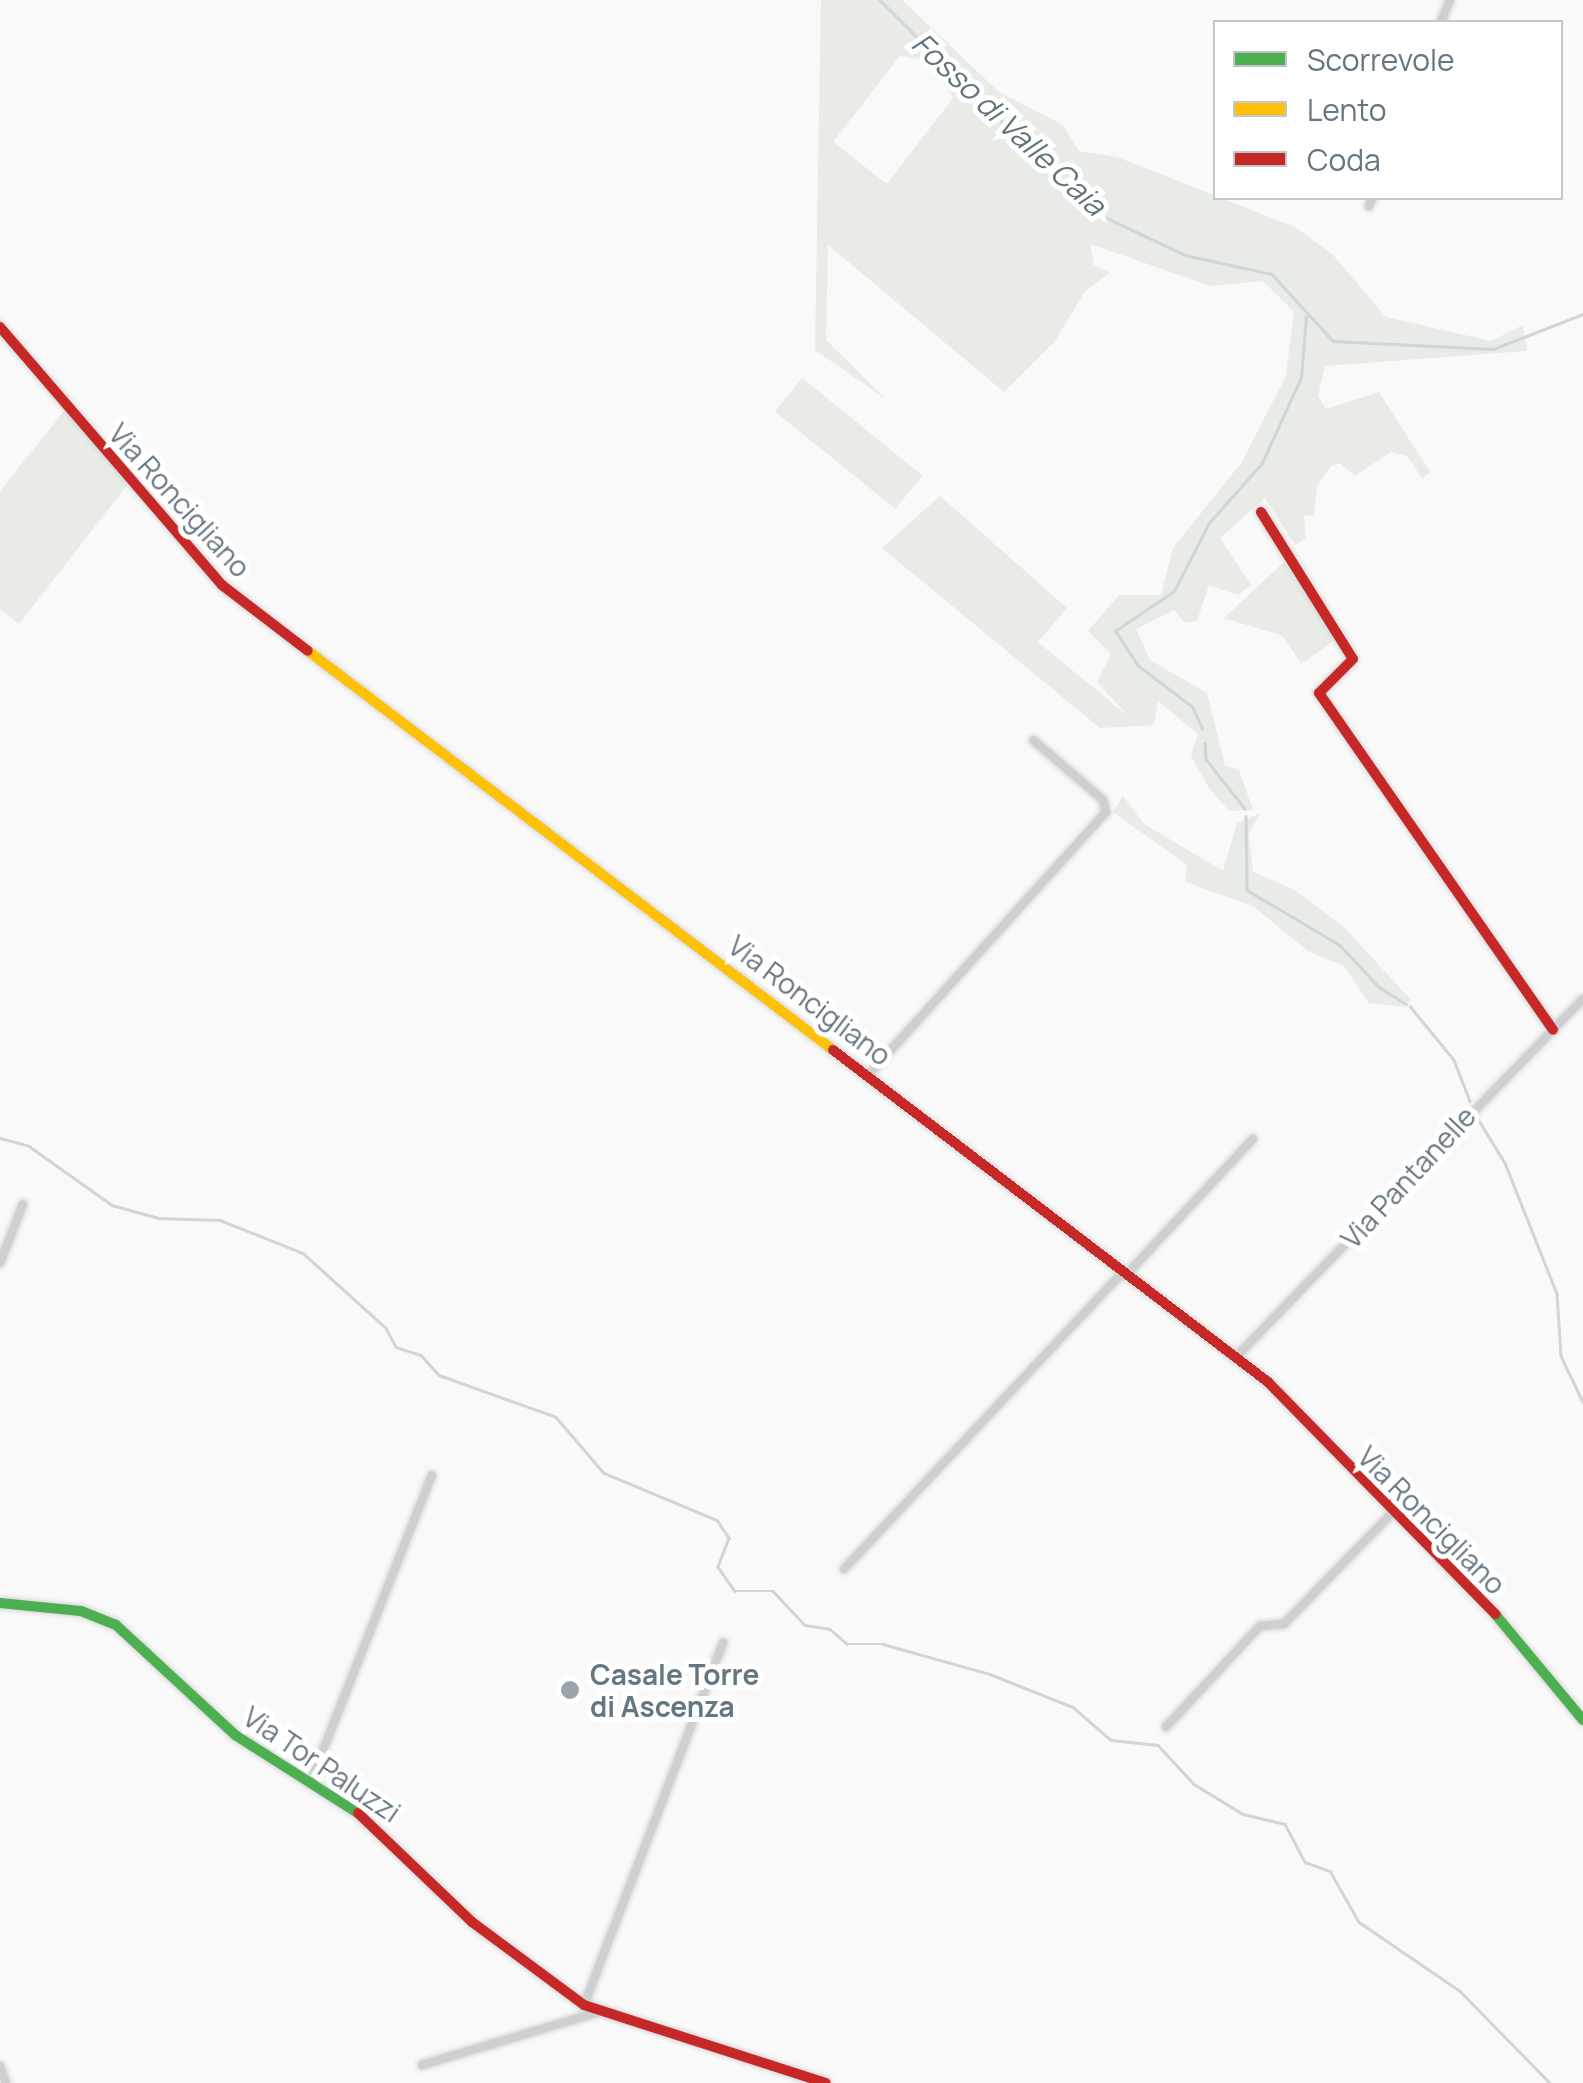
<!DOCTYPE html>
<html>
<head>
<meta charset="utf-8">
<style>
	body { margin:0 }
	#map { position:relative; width:1583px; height:2083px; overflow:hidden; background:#f9f9f9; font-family:Manrope,sans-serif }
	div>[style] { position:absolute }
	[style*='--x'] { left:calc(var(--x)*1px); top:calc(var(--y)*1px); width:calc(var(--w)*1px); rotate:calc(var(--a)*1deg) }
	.green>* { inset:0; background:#e8ebe6; transform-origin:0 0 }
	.stream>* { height:2.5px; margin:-1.25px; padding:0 1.25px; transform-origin:1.25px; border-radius:1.25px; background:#ced6d9 }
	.roads { filter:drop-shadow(0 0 2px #d5d6d7) drop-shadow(0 0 2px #d5d6d7) }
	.street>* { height:8px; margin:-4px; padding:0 4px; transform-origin:4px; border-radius:4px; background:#cecfd0 }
	.fast>* { height:10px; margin:-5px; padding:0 5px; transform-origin:5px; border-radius:5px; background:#4caf50 }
	.slow>* { height:10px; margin:-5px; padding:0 5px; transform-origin:5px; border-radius:5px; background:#ffc107 }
	.jam>* { height:10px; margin:-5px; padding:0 5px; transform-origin:5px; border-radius:5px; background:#c62828 }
	.dots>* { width:28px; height:28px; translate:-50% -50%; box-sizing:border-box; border:5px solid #fff; border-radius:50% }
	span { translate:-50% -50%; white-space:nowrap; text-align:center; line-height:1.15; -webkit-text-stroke:10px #fff; paint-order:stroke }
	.street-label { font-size:28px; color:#657683 }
	.poi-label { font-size:28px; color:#657683; font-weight:700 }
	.left { translate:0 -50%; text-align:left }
	.water-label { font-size:30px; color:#60757c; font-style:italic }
	.legend { position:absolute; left:1213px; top:20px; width:350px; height:180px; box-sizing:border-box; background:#fff; border:2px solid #c1c8cd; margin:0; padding:12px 18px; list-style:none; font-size:30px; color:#657683 }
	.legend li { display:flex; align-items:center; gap:20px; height:50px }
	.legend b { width:50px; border:2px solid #c1c8cd }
</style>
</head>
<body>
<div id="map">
	<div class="green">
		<div style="clip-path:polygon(evenodd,821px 0,902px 0,999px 92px,1063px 125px,1079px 151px,1117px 157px,1295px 227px,1333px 255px,1386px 317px,1491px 341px,1523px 325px,1527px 351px,1325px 366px,1318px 396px,1326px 409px,1379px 392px,1430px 472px,1422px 478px,1407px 456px,1391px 452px,1355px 476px,1340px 463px,1331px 466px,1317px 486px,1314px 516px,1304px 515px,1306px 538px,1295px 545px,1265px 498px,1220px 538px,1251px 585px,1238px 595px,1209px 585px,1197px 621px,1185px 623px,1174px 610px,1136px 629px,1150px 660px,1207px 693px,1225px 765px,1239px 770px,1253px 810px,1229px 811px,1209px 788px,1191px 756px,1198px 734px,1158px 701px,1154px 725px,1100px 728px,882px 548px,940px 496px,1067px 608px,1038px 642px,1129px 717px,1097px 682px,1111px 654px,1088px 631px,1119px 595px,1161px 595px,1173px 548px,1242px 462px,1286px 376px,1294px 312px,1263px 281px,1211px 286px,1090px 244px,1094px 265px,1110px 273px,1086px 290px,1055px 341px,1004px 392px,828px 245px,826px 340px,887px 400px,815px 350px,821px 0,900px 56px,928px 61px,953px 98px,887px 184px,833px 142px,900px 56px)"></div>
		<div style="left:802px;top:378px;width:155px;height:43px;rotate:39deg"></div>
		<div style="clip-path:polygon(65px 410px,128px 484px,19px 624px,0 609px,0 491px)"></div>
		<div style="clip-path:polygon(1284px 562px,1335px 640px,1301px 664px,1283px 636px,1224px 618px)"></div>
		<div style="clip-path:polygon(1123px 796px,1144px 824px,1223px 871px,1237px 823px,1260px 814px,1249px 833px,1253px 872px,1295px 890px,1344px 927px,1411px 1000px,1405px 1007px,1369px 1003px,1344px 966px,1309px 952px,1253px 906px,1185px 882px,1187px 865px,1113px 812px)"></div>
	</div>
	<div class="stream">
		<div style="--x:880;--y:0;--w:299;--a:44.9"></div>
		<div style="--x:1092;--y:211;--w:103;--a:25.3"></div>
		<div style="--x:1185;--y:255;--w:89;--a:12.3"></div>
		<div style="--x:1272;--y:274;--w:91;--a:47.7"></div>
		<div style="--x:1333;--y:341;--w:160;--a:2.9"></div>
		<div style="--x:1493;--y:349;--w:97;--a:-21.3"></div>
		<div style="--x:1202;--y:729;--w:24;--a:-114"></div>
		<div style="--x:1192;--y:707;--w:68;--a:-142.8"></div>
		<div style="--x:1138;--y:666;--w:42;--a:-123.3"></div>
		<div style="--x:1115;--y:631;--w:71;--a:-34.1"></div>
		<div style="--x:1174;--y:591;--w:76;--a:-62.8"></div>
		<div style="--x:1209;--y:523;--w:80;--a:-48.5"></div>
		<div style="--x:1262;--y:463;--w:94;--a:-65.6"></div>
		<div style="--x:1301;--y:377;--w:60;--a:-85.2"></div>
		<div style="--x:1205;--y:743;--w:16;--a:86"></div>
		<div style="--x:1206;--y:759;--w:63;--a:52"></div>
		<div style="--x:1246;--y:816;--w:74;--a:89.2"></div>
		<div style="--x:1247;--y:890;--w:108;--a:30.6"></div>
		<div style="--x:1340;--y:945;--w:57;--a:47.1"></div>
		<div style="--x:1379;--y:987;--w:32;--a:32"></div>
		<div style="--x:1410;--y:1006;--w:70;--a:50.8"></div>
		<div style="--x:1454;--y:1060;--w:44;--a:68.7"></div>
		<div style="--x:1475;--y:1114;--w:57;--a:58.5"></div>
		<div style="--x:1505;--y:1163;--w:141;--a:68.3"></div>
		<div style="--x:1557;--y:1294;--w:62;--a:86.3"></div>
		<div style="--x:1561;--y:1356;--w:51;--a:64.4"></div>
		<div style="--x:0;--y:1138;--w:30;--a:15"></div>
		<div style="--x:29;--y:1146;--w:102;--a:35.4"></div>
		<div style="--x:112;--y:1205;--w:49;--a:15.5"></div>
		<div style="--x:159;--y:1218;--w:61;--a:1.9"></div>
		<div style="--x:220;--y:1220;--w:89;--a:21.7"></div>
		<div style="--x:303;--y:1253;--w:112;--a:42.1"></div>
		<div style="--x:386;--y:1328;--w:21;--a:62"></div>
		<div style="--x:396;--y:1347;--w:26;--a:18"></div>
		<div style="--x:421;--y:1355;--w:27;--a:48"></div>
		<div style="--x:439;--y:1375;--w:124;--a:19.7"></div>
		<div style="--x:556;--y:1417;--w:74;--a:49.4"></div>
		<div style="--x:604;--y:1473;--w:122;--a:22.6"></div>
		<div style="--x:717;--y:1520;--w:22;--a:56"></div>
		<div style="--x:729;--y:1538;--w:31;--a:111"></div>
		<div style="--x:718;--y:1567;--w:29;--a:55"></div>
		<div style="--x:735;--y:1591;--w:38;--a:0"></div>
		<div style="--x:773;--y:1591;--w:47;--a:46.7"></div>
		<div style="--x:805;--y:1625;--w:25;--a:9"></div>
		<div style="--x:830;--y:1629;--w:23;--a:41"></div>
		<div style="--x:847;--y:1644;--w:36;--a:0"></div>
		<div style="--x:883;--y:1644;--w:111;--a:15.7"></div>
		<div style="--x:990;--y:1674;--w:89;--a:21.7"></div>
		<div style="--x:1073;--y:1707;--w:50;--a:41"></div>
		<div style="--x:1111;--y:1740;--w:47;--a:6.1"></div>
		<div style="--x:1158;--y:1745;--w:53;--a:47.3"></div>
		<div style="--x:1194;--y:1784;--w:57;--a:31.5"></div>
		<div style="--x:1243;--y:1814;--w:43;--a:13.4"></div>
		<div style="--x:1285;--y:1824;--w:43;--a:62.2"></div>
		<div style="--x:1305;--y:1862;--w:27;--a:20"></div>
		<div style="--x:1330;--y:1871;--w:59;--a:60.4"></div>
		<div style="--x:1359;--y:1922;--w:122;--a:34.3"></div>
		<div style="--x:1460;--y:1991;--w:129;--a:45.6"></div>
	</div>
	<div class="roads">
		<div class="street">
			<div style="--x:1441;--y:22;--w:24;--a:-68"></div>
			<div style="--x:1369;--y:206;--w:9;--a:-69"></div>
			<div style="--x:871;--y:1072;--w:350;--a:-47.9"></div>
			<div style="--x:1106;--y:812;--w:12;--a:-104"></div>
			<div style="--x:1103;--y:800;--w:92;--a:-139.4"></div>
			<div style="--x:0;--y:1263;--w:63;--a:-68.7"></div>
			<div style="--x:1126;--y:1275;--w:186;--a:-47"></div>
			<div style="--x:1235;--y:1358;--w:500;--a:-45.9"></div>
			<div style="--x:844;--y:1569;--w:406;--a:-46.8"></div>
			<div style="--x:1166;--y:1727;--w:138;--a:-47.1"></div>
			<div style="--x:1260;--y:1626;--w:24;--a:-5"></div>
			<div style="--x:1284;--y:1624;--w:156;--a:-45.8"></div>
			<div style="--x:310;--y:1783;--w:331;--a:-68.4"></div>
			<div style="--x:584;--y:2005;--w:388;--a:-69"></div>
			<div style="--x:422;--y:2065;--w:185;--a:-16.7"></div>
			<div style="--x:0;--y:2066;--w:18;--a:71"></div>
		</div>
		<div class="fast">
			<div style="--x:0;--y:1603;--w:81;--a:5.6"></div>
			<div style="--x:81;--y:1611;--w:38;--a:22"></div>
			<div style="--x:116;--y:1625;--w:162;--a:42.7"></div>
			<div style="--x:235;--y:1735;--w:146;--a:32.4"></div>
			<div style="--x:1495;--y:1614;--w:138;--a:50.3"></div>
		</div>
		<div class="slow">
			<div style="--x:308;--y:651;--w:659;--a:37.23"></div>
		</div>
		<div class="jam">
			<div style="--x:0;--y:327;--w:340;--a:49.3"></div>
			<div style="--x:222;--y:585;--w:108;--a:37.5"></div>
			<div style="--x:1261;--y:512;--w:173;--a:58"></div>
			<div style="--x:1353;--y:659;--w:48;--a:135"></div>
			<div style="--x:1319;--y:693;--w:410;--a:55.2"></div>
			<div style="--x:833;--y:1050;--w:547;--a:37.35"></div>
			<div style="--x:1268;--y:1382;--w:325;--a:45.6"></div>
			<div style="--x:358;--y:1813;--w:158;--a:43.7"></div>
			<div style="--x:472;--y:1922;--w:139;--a:36.5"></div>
			<div style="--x:584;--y:2005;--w:254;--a:17.9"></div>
		</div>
	</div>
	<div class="dots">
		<div style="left:570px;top:1690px;background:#99a4ac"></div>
	</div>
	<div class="street-label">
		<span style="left:180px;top:500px;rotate:48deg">Via Roncigliano</span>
		<span style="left:810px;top:1000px;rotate:37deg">Via Roncigliano</span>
		<span style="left:1408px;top:1177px;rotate:-47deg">Via Pantanelle</span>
		<span style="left:1432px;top:1520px;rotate:45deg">Via Roncigliano</span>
		<span style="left:322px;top:1764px;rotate:34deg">Via Tor Paluzzi</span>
	</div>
	<div class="poi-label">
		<span class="left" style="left:590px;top:1690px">Casale Torre<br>di Ascenza</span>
	</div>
	<div class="water-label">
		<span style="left:1009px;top:124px;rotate:43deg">Fosso di Valle Caia</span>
	</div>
	<ul class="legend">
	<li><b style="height:12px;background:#4caf50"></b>Scorrevole</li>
	<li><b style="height:12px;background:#ffc107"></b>Lento</li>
	<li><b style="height:12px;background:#c62828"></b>Coda</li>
	</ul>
</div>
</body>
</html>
